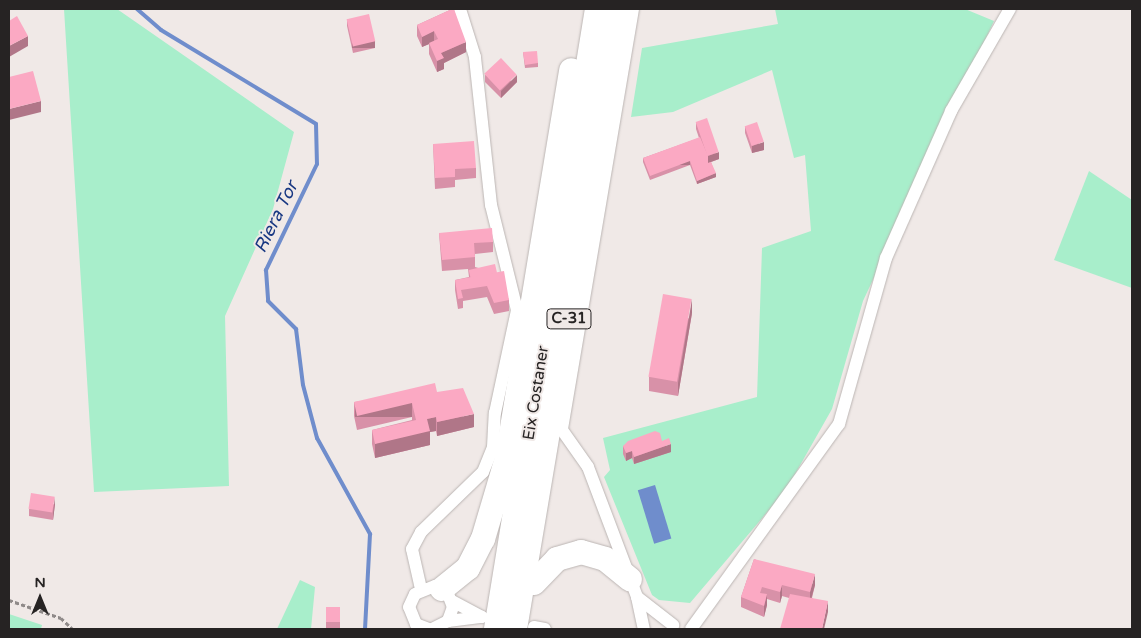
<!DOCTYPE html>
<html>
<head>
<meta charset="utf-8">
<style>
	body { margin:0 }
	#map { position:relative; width:1141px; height:638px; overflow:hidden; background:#f0e9e7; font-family:"Varela Round",sans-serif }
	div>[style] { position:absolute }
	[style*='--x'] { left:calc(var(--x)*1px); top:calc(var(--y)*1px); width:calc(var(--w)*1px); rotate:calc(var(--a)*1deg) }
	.green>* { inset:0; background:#a8eecb }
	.water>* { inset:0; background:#6f8dcc; transform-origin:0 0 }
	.stream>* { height:4px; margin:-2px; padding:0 2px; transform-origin:2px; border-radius:2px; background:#6f8dcc }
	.path>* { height:2.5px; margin-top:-1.25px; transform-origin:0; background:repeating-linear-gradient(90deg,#8f8a89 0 4px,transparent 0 6.5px) }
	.roads { filter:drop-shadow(0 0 1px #bbb5b3) drop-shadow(0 0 1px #bbb5b3) }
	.street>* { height:12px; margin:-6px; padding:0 6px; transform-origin:6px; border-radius:6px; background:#fff }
	.highway>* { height:24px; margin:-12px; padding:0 12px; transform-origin:12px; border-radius:12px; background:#fff }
	.wall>* { inset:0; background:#d891a8; transform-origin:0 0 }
	.shaded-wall>* { inset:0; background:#b07688; transform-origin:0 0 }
	.building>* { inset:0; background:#fba9c3; transform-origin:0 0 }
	span { translate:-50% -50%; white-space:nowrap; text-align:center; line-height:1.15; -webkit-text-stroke:4px #f0e9e7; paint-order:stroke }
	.shield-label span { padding:1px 4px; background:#f0e9e7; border:1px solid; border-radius:4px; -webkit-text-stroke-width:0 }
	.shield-label { font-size:15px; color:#262323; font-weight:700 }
	.street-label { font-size:16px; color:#262323 }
	.water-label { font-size:18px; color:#183782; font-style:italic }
	.frame { position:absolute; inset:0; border:10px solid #262323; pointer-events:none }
	.north { position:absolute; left:15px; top:573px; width:50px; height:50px; -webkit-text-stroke:4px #f0e9e7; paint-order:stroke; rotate:0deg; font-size:14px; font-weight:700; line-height:20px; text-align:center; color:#262323 }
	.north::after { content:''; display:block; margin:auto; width:18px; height:22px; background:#262323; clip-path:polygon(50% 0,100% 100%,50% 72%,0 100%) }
</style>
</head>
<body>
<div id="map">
	<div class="green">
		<div style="clip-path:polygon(64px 9px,117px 9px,294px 132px,273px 209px,225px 316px,229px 486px,94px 492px)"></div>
		<div style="clip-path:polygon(775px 9px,965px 9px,994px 21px,863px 301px,832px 409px,786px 490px,690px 603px,659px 600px,652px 595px,604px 477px,610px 470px,603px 438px,757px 397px,762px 248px,811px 231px,805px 155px,794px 158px,772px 70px,673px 112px,631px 117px,642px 48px,778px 24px)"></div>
		<div style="clip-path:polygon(1089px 171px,1132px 200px,1132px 288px,1054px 260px)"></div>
		<div style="clip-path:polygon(300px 580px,315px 587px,311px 629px,277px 629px)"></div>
		<div style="clip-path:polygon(9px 614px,42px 625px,41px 629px,9px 629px)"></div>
	</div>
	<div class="water">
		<div style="left:655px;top:485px;width:56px;height:18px;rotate:73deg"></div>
	</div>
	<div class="stream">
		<div style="--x:137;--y:9;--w:32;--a:41"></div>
		<div style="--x:161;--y:30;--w:181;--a:31.2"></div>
		<div style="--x:316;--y:124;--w:40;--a:88.6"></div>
		<div style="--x:317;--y:164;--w:118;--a:115.7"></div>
		<div style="--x:266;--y:270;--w:31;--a:86"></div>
		<div style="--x:268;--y:301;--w:40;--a:45"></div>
		<div style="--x:296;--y:329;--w:56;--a:82.9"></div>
		<div style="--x:303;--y:385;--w:55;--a:75.2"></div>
		<div style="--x:317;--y:438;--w:110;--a:61.1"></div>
		<div style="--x:370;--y:534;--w:95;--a:93"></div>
	</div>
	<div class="path">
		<div style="--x:9;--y:600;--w:55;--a:19.1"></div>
		<div style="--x:61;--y:618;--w:16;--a:43"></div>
	</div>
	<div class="roads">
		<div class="street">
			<div style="--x:633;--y:9;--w:427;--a:99.6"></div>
			<div style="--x:562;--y:430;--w:45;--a:54.9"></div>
			<div style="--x:588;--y:467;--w:139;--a:69.3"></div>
			<div style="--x:637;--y:597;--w:33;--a:78"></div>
			<div style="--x:421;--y:589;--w:41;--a:-102.7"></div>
			<div style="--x:412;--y:549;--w:19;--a:-62"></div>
			<div style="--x:421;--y:532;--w:86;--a:-44.1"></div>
			<div style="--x:483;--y:472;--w:27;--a:-68"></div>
			<div style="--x:493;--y:447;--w:34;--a:-87"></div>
			<div style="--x:495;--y:413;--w:105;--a:-77.9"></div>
			<div style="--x:517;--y:310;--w:108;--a:-103.9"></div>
			<div style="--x:491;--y:205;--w:149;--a:-96.2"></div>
			<div style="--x:475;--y:57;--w:50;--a:-107.4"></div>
			<div style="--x:637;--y:597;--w:46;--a:37.9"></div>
			<div style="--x:452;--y:601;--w:34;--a:28"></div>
			<div style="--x:448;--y:621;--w:34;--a:-7"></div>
			<div style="--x:534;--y:627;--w:11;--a:10"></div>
			<div style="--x:429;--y:629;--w:14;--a:-159"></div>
			<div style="--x:416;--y:624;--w:18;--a:-112"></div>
			<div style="--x:409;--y:607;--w:14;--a:-65"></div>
			<div style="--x:415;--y:594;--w:22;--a:-22"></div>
			<div style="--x:435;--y:586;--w:15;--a:32"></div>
			<div style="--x:448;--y:594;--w:14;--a:69"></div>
			<div style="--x:453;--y:607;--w:15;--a:110"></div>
			<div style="--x:448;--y:621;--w:18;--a:153"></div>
			<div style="--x:691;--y:629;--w:253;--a:-54.2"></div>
			<div style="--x:839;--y:424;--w:173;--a:-74.2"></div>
			<div style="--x:886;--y:258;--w:161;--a:-66.1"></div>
			<div style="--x:951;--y:111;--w:118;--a:-60"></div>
		</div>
		<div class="highway">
			<div style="--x:534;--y:583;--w:33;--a:-46"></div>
			<div style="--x:557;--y:559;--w:25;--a:-16"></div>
			<div style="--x:581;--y:552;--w:25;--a:16"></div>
			<div style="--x:605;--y:559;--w:32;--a:39"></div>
			<div style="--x:442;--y:589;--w:33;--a:-39"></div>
			<div style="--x:468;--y:568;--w:33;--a:-63"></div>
			<div style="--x:483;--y:539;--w:84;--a:-73.5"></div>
			<div style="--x:507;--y:458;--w:393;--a:-80.6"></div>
			<div style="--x:496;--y:629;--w:628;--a:-80.75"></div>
			<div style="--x:515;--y:629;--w:629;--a:-80.48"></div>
		</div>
	</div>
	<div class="wall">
		<div style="clip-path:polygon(452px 9px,466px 52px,444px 63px,444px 69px,437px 72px,429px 54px,429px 44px,422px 47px,417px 36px,417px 25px)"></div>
		<div style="clip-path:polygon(347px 19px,375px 48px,353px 53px,347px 26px)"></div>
		<div style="clip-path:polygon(523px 52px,538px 63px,538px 67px,525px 68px)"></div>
		<div style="clip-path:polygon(485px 75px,517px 82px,501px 98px,485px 82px)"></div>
		<div style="clip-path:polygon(696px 122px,719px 159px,711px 162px,716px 177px,697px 184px,690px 165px,650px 180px,643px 162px,643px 158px,699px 138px,696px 129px)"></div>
		<div style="clip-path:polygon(745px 126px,764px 150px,752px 153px,745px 133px)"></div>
		<div style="clip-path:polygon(433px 144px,476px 168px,476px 178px,455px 180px,455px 187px,435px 189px)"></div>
		<div style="clip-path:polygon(439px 233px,493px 242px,493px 252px,475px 254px,475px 267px,497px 273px,509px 300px,509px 311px,494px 314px,487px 297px,463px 301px,463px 308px,458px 309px,455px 290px,455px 280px,469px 277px,468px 269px,442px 271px)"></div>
		<div style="clip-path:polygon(692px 313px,678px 396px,649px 391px,649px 377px)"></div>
		<div style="clip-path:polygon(437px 392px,474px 427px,437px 436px,436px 431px,430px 432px,430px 445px,375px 458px,372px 444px,372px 430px,412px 420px,412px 417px,357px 430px,354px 416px,354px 402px)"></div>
		<div style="clip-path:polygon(662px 441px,671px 452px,634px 464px,632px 458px,626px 461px,623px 454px,623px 446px)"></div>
		<div style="clip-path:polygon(55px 504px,53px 520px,29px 516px,29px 509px)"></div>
		<div style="clip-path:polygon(754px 559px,815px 585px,812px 598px,828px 612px,789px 598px,782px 596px,780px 603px,767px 599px,767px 605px,764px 617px,741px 607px,741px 597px)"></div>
		<div style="left:326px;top:607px;width:14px;height:22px"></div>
	</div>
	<div class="shaded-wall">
		<div style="clip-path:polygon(434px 31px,434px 42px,422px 47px,422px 37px)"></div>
		<div style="clip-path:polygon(28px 36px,28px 46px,9px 57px,9px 46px)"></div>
		<div style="left:375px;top:41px;width:7px;height:23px;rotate:90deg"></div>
		<div style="clip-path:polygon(466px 42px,466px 52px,444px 63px,444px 69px,437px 72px,437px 61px,441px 53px)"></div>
		<div style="clip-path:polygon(517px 75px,517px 82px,501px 98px,501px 91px)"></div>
		<div style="clip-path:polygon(41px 101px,41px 112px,9px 120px,9px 109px)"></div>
		<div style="clip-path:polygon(764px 142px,764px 150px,752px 153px,752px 146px)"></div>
		<div style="clip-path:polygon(719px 152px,719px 159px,708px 163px,708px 156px)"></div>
		<div style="left:690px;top:161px;width:4px;height:43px;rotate:90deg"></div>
		<div style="clip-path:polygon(716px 173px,716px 177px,697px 184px,697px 181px)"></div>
		<div style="clip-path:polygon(692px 299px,692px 313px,678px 396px,678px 383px)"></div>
		<div style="left:412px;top:403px;width:14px;height:57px;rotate:90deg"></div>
		<div style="clip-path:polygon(474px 414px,474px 427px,437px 436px,437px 422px)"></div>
		<div style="clip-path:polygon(436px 417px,436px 431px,430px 432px,430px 445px,375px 458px,375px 444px,427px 419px)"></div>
		<div style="clip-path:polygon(671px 444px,671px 452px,634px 464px,634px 457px)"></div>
		<div style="clip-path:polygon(632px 451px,632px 458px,626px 461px,626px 453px)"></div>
		<div style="clip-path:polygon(55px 497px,55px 504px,53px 520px,53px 513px)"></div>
		<div style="clip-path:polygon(815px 574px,815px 585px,810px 603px,810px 592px)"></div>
		<div style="clip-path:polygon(782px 585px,782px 596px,780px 603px,780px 592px)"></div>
		<div style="clip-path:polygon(767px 594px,767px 605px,764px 617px,764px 606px)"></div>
		<div style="clip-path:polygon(828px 601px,828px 612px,824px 629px,822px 629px)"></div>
	</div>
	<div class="building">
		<div style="clip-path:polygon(452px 9px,454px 9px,466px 42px,441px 53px,444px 58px,437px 61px,429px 43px,438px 39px,434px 31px,422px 37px,417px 25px)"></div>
		<div style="left:369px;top:14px;width:28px;height:23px;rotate:77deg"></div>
		<div style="clip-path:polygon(17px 16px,28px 36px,9px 46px,9px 21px)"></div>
		<div style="clip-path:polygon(537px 51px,538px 63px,525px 65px,523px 52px)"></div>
		<div style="left:501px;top:58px;width:23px;height:23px;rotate:47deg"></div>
		<div style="clip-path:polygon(33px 71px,41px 101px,9px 109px,9px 77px)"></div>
		<div style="left:707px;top:118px;width:36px;height:12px;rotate:71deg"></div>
		<div style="left:757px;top:122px;width:21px;height:13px;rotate:71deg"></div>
		<div style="clip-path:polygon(700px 137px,708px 156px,708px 163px,711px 162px,716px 173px,697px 181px,690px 161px,650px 176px,643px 158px)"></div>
		<div style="clip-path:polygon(474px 141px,476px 168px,455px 169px,455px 177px,435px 178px,433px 144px)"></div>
		<div style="clip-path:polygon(492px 228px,493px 242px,474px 243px,475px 257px,442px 260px,439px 233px)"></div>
		<div style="left:495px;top:264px;width:9px;height:27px;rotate:77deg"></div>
		<div style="clip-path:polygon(504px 271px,509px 300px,494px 303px,487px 286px,461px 290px,463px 298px,458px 299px,455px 280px)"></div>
		<div style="left:663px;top:294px;width:29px;height:84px;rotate:10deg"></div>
		<div style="clip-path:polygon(435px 383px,437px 392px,463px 388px,474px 414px,437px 422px,436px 417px,427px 419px,430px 431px,375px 444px,372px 430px,416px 420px,412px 403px,357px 416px,354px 402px)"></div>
		<div style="clip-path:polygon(655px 431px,660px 433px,662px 441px,669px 438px,671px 444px,634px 457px,632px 451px,626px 453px,623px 446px,628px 441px)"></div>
		<div style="left:31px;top:493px;width:24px;height:16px;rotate:9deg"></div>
		<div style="clip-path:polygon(754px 559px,815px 574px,810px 592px,782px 585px,780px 592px,762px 587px,760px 593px,767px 594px,764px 606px,741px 597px)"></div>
		<div style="clip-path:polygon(790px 594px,828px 601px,822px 629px,780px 629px)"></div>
		<div style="left:326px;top:607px;width:14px;height:15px"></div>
	</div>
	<div class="shield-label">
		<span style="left:569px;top:319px">C-31</span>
	</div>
	<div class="street-label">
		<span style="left:536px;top:393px;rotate:-81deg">Eix Costaner</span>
	</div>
	<div class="water-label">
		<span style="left:276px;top:217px;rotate:-64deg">Riera Tor</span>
	</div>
	<div class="frame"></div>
	<div class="north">N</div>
</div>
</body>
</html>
